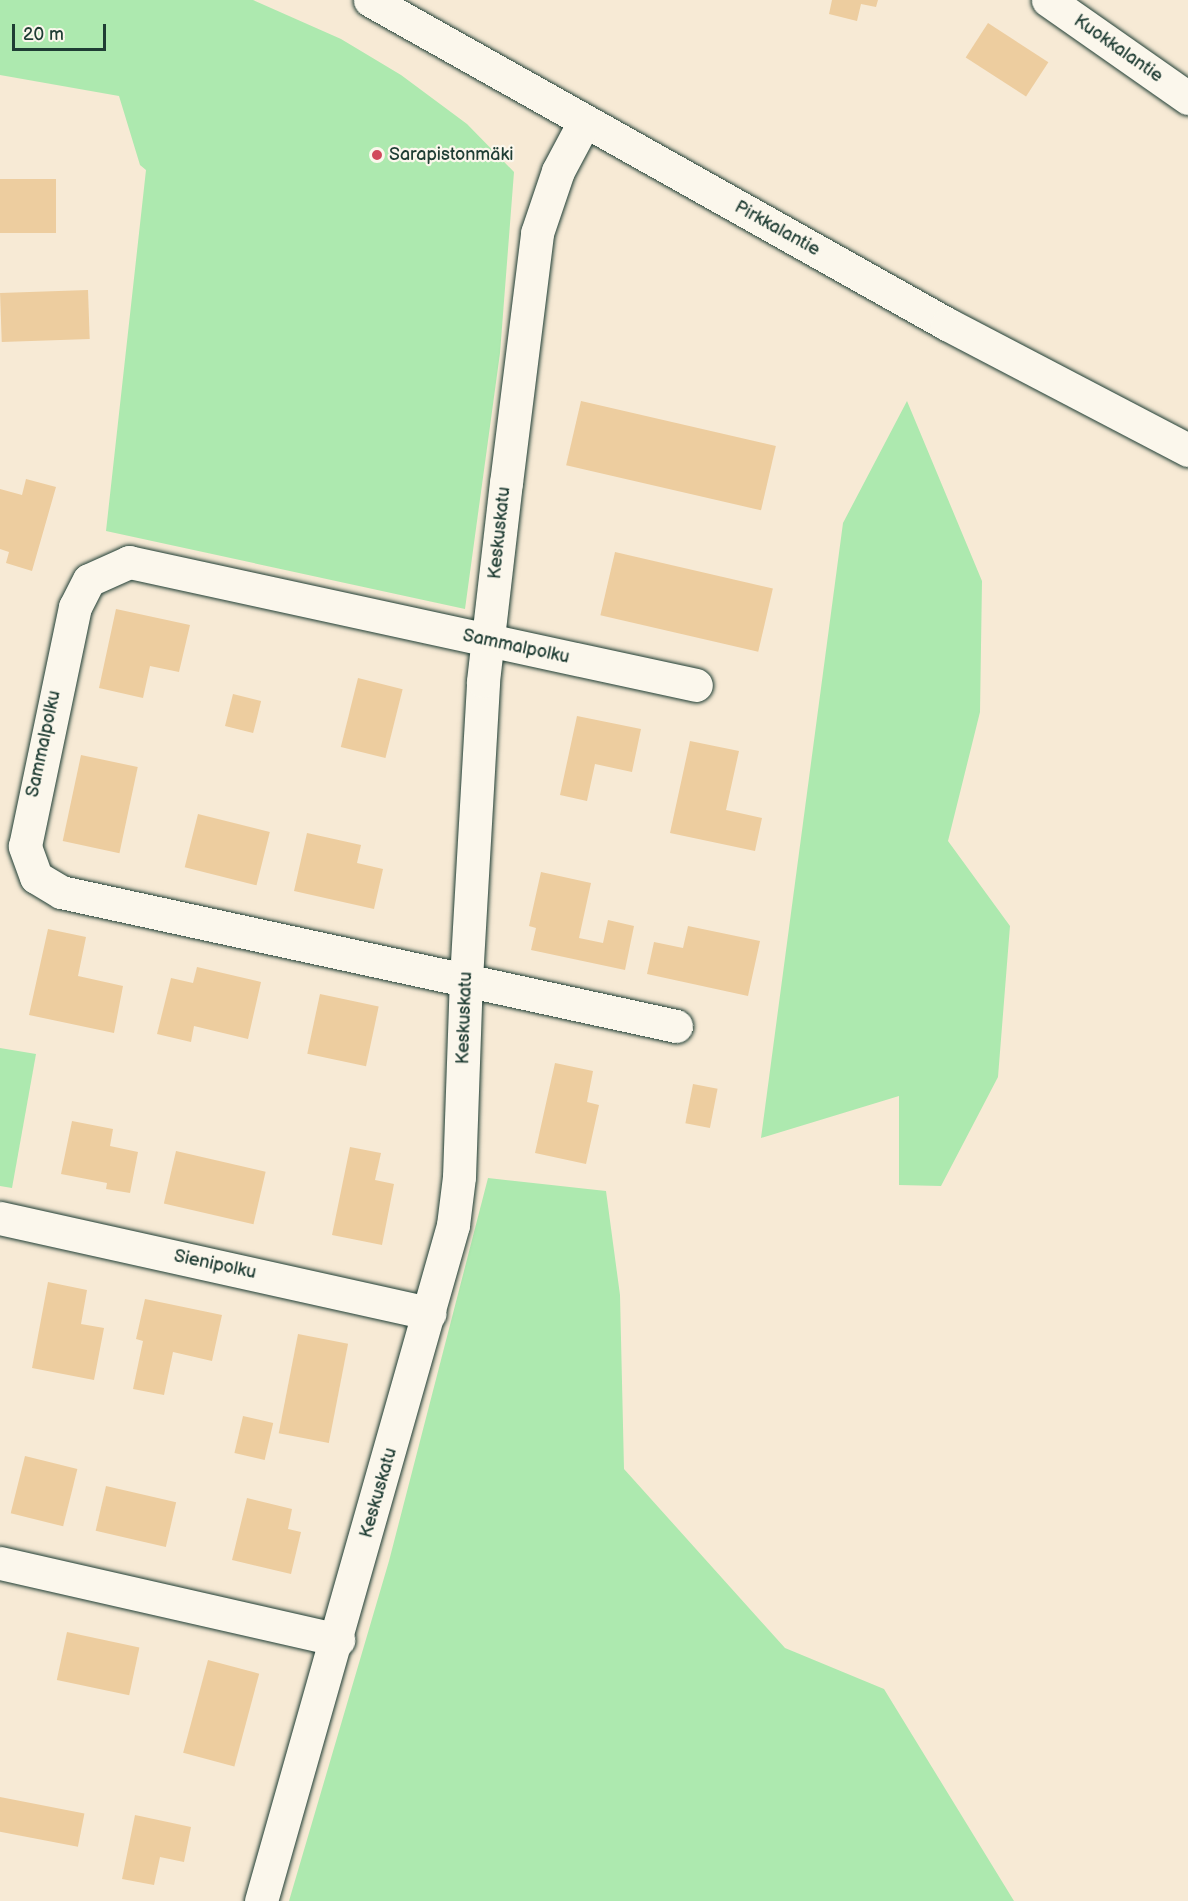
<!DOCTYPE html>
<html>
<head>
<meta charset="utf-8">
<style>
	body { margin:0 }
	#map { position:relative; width:1188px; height:1901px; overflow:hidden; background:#f7ead5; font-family:"Balsamiq Sans",sans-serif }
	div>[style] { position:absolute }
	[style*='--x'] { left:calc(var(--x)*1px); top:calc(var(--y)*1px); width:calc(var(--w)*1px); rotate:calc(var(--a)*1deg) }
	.green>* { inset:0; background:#ade9af }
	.building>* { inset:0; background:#edcd9f; transform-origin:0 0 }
	.roads { filter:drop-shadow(0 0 2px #1f3d34) drop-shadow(0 0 2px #1f3d34) }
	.minor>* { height:33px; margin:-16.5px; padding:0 16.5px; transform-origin:16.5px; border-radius:16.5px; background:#fbf7ec }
	.dots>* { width:16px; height:16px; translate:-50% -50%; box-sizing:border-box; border:3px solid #fbf7ec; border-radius:50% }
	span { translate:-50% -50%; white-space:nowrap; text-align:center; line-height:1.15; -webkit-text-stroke:4.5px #fbf7ec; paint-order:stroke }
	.street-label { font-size:18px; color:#1f3d34 }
	.poi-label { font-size:18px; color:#1f3d34 }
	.left { translate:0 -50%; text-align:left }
	.scale { position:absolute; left:12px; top:24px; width:94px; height:27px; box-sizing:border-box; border:3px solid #1f3d34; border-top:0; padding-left:8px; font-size:18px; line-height:21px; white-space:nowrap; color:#1f3d34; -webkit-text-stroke:4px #fbf7ec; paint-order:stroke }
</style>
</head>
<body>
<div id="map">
	<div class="green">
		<div style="clip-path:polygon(0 0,253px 0,341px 39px,401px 75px,467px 124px,514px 172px,500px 353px,465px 609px,106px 531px,146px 170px,140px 165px,119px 96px,0 75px)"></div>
		<div style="clip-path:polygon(907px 401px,982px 581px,980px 712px,948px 841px,1010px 926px,998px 1077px,941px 1186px,899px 1185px,899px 1096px,761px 1138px,843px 523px)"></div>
		<div style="clip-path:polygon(0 1048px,36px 1054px,12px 1188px,0 1186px)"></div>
		<div style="clip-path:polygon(488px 1178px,606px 1191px,620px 1295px,624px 1469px,785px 1648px,884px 1689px,1014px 1901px,289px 1901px,389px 1561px)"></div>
	</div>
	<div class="building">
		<div style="clip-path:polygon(832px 0,878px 0,876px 7px,861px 4px,857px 21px,829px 14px)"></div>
		<div style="left:988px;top:23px;width:72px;height:41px;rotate:33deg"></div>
		<div style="left:0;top:179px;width:56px;height:54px"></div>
		<div style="left:88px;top:290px;width:49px;height:88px;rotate:88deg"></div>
		<div style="left:581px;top:401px;width:200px;height:66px;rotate:13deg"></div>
		<div style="clip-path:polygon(26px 479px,56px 487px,32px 571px,6px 563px,9px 552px,0 549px,0 489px,22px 495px)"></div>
		<div style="left:615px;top:552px;width:162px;height:65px;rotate:13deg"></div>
		<div style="clip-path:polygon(116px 609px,190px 625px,179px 672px,150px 666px,143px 698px,99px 688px)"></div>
		<div style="left:358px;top:678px;width:46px;height:71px;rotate:14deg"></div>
		<div style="left:233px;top:694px;width:29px;height:33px;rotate:14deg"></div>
		<div style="clip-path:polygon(577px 716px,641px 729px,632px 772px,595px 764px,587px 801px,560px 795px)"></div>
		<div style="clip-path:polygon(690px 741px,739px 751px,726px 810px,762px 818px,755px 851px,670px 833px)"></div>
		<div style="left:81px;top:755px;width:58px;height:88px;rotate:12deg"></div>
		<div style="left:198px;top:814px;width:74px;height:55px;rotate:14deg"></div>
		<div style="clip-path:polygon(307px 833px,361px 845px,357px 863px,383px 869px,374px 909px,294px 891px)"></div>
		<div style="clip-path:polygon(541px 872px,591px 883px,579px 938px,603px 943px,608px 920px,634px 926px,625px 970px,531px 950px,536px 928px,529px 926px)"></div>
		<div style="clip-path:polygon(688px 926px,760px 941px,748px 996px,647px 974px,654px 942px,683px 948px)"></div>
		<div style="clip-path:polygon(48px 929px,86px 937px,78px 976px,123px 986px,114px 1033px,29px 1015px)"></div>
		<div style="clip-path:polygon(197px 967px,261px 982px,248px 1039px,194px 1026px,191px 1042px,157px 1034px,171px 978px,193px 983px)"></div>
		<div style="left:320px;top:994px;width:60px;height:61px;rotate:12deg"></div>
		<div style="clip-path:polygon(555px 1063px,593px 1071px,587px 1102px,599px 1105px,586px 1164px,535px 1153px)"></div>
		<div style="left:693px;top:1084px;width:25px;height:40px;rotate:11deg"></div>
		<div style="clip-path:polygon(72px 1121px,113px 1129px,110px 1146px,138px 1152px,130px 1193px,106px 1189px,107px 1183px,61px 1174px)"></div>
		<div style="clip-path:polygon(350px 1147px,381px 1153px,375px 1180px,394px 1184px,382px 1245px,332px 1235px)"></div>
		<div style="left:176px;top:1151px;width:92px;height:54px;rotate:13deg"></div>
		<div style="clip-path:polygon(48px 1282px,87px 1290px,81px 1324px,104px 1328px,94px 1380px,32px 1368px)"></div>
		<div style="clip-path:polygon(145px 1299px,222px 1315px,212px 1361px,173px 1352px,164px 1395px,133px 1389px,143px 1341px,136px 1339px)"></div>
		<div style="left:298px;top:1334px;width:51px;height:101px;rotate:11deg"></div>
		<div style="left:243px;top:1416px;width:31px;height:38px;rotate:13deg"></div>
		<div style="left:25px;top:1456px;width:54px;height:59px;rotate:14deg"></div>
		<div style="left:106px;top:1486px;width:72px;height:46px;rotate:13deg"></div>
		<div style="clip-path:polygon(247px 1498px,292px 1509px,288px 1529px,301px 1532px,291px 1574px,232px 1560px)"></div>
		<div style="left:67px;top:1632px;width:74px;height:49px;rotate:12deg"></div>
		<div style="left:208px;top:1660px;width:53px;height:96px;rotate:15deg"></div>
		<div style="left:0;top:1797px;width:86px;height:34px;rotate:11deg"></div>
		<div style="clip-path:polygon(135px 1815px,191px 1827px,184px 1862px,160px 1857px,154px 1885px,122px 1879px)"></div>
	</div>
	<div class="roads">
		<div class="minor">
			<div style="--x:370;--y:0;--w:662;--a:29.32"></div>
			<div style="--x:947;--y:324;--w:272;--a:27.6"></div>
			<div style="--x:1048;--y:0;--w:171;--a:35"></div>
			<div style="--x:676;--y:1026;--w:629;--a:-167.71"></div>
			<div style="--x:61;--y:892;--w:29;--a:-149"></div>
			<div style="--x:36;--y:877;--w:33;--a:-110"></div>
			<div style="--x:25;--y:846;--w:244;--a:-78.2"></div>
			<div style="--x:75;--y:607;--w:30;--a:-63"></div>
			<div style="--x:89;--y:580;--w:44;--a:-24.2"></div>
			<div style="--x:129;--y:562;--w:580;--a:12.24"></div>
			<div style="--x:0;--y:1218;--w:440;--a:12.5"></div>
			<div style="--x:0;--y:1563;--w:347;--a:12.8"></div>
			<div style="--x:261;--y:1901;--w:703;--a:-74.14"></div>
			<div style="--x:453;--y:1225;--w:48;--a:-82.9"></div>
			<div style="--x:459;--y:1177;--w:198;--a:-88"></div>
			<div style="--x:466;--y:979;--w:298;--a:-86.7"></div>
			<div style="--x:483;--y:681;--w:199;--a:-83.4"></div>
			<div style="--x:506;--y:483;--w:252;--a:-82.9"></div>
			<div style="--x:537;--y:233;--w:65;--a:-71.3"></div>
			<div style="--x:558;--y:171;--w:55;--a:-62"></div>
		</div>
	</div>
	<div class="dots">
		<div style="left:377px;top:155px;background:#d1495b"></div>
	</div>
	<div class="street-label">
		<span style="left:1118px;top:49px;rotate:35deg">Kuokkalantie</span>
		<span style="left:777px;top:229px;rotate:29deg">Pirkkalantie</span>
		<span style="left:500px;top:533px;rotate:-84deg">Keskuskatu</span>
		<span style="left:516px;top:647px;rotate:12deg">Sammalpolku</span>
		<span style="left:44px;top:744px;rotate:-78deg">Sammalpolku</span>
		<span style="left:465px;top:1018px;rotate:-88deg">Keskuskatu</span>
		<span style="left:215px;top:1265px;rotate:12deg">Sienipolku</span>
		<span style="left:379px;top:1493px;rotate:-74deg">Keskuskatu</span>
	</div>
	<div class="poi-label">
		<span class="left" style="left:389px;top:155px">Sarapistonmäki</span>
	</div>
	<div class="scale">20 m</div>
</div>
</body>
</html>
